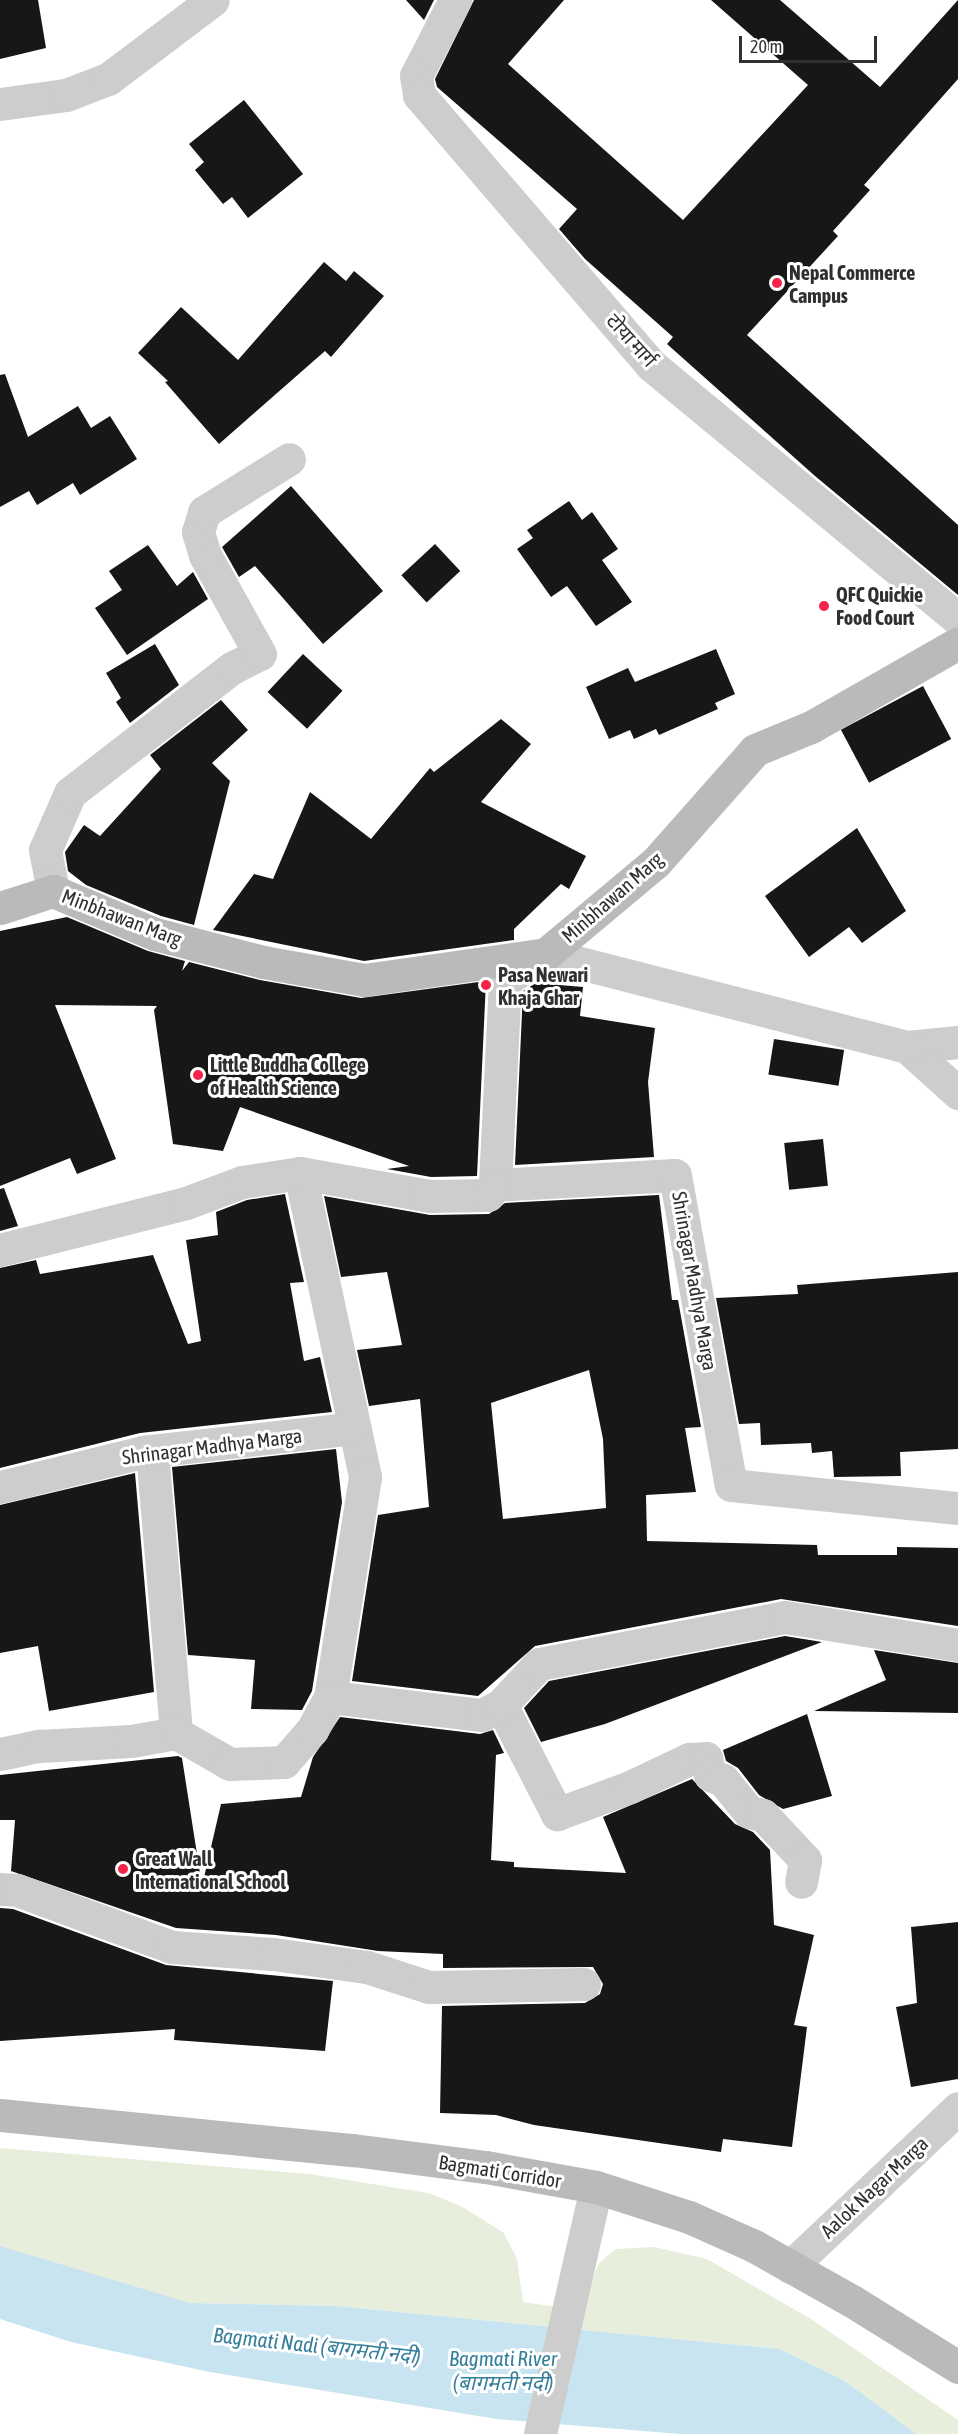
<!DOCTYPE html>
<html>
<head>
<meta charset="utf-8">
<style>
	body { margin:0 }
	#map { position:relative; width:958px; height:2434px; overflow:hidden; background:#fff; font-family:"Asap Condensed","Noto Sans Devanagari",sans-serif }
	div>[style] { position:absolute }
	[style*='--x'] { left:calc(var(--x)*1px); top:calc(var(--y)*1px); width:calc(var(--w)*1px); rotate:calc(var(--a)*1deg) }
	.green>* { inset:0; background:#e8eedc }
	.water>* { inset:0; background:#c7e4f0 }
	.building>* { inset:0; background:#171717; transform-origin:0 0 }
	.street>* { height:33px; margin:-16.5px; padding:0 16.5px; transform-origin:16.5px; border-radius:16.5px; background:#cdcdcd }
	.secondary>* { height:33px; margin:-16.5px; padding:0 16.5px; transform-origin:16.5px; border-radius:16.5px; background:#bababa }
	.dots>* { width:16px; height:16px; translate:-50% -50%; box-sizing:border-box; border:3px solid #fff; border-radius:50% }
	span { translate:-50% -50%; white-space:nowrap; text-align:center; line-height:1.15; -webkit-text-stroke:6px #fff; paint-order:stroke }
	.poi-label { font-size:20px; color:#303030; font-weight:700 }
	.left { translate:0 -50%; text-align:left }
	.street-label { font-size:20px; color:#303030 }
	.water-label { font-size:21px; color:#357f9b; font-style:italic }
	.scale { position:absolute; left:739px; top:36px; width:138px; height:27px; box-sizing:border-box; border:3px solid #303030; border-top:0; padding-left:8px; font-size:18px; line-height:21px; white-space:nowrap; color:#303030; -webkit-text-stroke:4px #fff; paint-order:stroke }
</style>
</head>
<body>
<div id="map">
	<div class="green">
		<div style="clip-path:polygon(0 2148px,310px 2174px,428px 2193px,461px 2206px,504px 2233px,517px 2259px,523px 2302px,579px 2310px,599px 2263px,616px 2249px,654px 2247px,707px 2259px,811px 2319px,958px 2420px,958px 2434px,916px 2434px,845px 2381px,780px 2349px,336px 2306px,190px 2303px,115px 2284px,0 2246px)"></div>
	</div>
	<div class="water">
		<div style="clip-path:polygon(0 2246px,190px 2303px,336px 2306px,780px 2349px,845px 2381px,916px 2434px,680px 2434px,497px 2419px,210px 2372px,71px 2342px,0 2319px)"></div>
	</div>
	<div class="building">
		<div style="clip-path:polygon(0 0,38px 0,46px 48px,0 59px)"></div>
		<div style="clip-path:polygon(406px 0,434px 0,424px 20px)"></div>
		<div style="clip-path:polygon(474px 0,564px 0,508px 64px,683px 220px,808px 85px,711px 0,780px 0,880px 87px,958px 0,958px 79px,864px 185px,870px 190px,833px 231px,838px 236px,747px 335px,958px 525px,958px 595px,815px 476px,667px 344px,673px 337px,585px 259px,559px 229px,577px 209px,437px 87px,435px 79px)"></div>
		<div style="clip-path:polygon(244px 100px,303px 174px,248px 218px,232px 197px,223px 204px,195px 170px,204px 162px,189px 144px)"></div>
		<div style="clip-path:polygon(324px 262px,346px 281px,354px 271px,384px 296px,331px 357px,325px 351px,219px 444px,165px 382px,168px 381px,138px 353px,181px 307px,238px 360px)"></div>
		<div style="clip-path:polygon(5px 374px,28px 437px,78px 406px,91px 428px,110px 416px,137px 459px,80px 495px,73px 483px,37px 505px,29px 491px,0 507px,0 375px)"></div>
		<div style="clip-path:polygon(291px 486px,383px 591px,323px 644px,255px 566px,239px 577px,222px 547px)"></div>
		<div style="clip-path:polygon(569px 501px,582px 520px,592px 512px,618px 549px,602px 560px,632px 602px,596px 626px,567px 586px,551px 597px,517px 549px,533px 538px,527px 530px)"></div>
		<div style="left:435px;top:544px;width:37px;height:46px;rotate:47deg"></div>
		<div style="clip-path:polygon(148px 545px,177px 586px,193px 572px,208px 599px,127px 655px,95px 608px,122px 590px,109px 571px)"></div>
		<div style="clip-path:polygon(155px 644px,179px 685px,130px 723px,116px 702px,121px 698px,106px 673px)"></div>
		<div style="clip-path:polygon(716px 649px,735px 694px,715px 703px,718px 709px,659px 735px,656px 729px,634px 739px,630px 730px,609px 739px,586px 687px,628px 668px,635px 682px)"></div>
		<div style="left:303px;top:654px;width:54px;height:52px;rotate:43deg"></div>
		<div style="left:923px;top:686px;width:60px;height:93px;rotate:62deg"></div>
		<div style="clip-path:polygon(221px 700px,248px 730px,212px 763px,230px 781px,194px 925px,161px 916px,86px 885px,68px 871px,65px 852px,84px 825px,100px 836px,161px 769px,150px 755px)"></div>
		<div style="clip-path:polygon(501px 719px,531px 744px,481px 802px,586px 856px,569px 889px,561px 884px,514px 929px,514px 940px,364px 961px,213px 930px,254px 874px,273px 879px,310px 792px,371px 839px,430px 768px,434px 772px)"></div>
		<div style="clip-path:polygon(857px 828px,906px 911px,862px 943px,849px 927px,809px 957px,765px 896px)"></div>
		<div style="clip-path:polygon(67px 917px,148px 951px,185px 961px,182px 971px,189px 962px,260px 980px,361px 998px,486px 981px,477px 1176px,431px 1177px,387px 1169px,409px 1166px,240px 1107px,223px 1151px,173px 1144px,154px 1010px,157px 1006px,55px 1005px,116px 1159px,77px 1174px,70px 1158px,0 1186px,0 931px)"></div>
		<div style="clip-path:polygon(536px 983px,583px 987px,580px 1016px,655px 1028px,648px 1082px,654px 1157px,515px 1165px,523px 991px)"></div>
		<div style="left:774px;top:1039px;width:71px;height:36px;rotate:9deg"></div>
		<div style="left:823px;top:1139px;width:47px;height:39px;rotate:84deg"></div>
		<div style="clip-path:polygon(4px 1188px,18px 1226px,0 1231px,0 1189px)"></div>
		<div style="clip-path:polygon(285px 1194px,304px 1282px,290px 1283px,304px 1361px,320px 1357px,332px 1412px,140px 1433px,0 1468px,0 1268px,36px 1260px,40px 1274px,153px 1255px,188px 1344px,201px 1341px,186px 1240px,218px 1235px,216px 1212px,247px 1200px)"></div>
		<div style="clip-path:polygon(evenodd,659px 1195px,672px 1300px,678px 1300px,701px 1427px,685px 1428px,696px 1492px,646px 1495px,647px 1541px,817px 1545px,818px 1555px,897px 1555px,897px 1547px,958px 1548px,958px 1626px,781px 1599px,535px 1646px,478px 1696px,352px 1681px,378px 1515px,429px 1507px,420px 1399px,369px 1406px,357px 1350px,402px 1345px,387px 1272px,341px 1277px,324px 1196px,430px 1215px,489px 1214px,505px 1203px,659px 1195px,589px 1370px,603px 1439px,606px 1508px,503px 1519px,491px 1403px,589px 1370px)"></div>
		<div style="clip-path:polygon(958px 1272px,958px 1449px,900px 1452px,901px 1476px,834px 1477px,832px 1451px,812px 1453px,811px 1443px,761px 1445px,760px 1423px,739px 1424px,716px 1298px,798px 1294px,797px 1285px)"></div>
		<div style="clip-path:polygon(336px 1449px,342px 1502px,312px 1691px,302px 1710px,251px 1709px,255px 1660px,188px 1655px,172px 1467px)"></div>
		<div style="clip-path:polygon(135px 1473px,154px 1692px,49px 1711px,38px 1646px,0 1653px,0 1505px)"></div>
		<div style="clip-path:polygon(785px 1636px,822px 1642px,605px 1724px,541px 1742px,524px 1708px,549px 1681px)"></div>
		<div style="clip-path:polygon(874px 1650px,958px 1663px,958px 1713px,814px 1711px,886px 1680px)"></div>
		<div style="clip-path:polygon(807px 1714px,832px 1796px,783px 1809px,759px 1795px,738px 1768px,726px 1761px,723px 1750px)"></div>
		<div style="clip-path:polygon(340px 1717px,480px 1734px,493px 1730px,504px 1753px,496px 1755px,491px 1860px,514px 1862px,514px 1867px,626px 1873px,603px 1817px,692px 1779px,735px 1824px,753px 1832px,770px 1850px,774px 1925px,814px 1935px,794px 2025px,807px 2027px,792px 2147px,723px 2139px,721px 2152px,534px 2125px,496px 2115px,440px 2113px,442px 2006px,585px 2003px,600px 1994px,603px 1984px,593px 1967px,443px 1968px,443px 1954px,378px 1951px,276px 1935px,176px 1928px,11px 1871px,15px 1820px,0 1820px,0 1775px,178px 1756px,182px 1758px,202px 1886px,221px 1804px,301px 1797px,313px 1757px)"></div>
		<div style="clip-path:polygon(0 1908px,13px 1909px,166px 1965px,333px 1981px,325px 2051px,174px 2040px,175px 2029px,0 2041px)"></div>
		<div style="clip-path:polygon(958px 1922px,958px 2079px,911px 2087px,896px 2007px,917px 2003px,911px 1927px)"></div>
	</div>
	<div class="street">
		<div style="--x:455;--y:0;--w:85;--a:117.2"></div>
		<div style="--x:416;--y:76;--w:19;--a:81"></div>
		<div style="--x:419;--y:95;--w:356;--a:49.3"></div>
		<div style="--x:651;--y:365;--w:398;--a:39.6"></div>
		<div style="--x:0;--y:104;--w:67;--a:-7.8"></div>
		<div style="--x:66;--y:95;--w:45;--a:-20.9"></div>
		<div style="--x:108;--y:79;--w:131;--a:-37"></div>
		<div style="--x:53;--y:891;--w:42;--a:-101"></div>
		<div style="--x:45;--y:850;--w:62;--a:-66.3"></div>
		<div style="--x:70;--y:793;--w:205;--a:-37.7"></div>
		<div style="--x:232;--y:668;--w:31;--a:-27"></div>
		<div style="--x:260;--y:654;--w:113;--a:-119.1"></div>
		<div style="--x:205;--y:555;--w:24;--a:-107"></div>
		<div style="--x:198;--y:532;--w:21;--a:-73"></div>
		<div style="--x:204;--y:512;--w:100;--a:-31.9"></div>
		<div style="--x:958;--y:1042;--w:51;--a:174.4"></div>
		<div style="--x:907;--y:1047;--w:69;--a:42"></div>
		<div style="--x:907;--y:1047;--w:373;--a:-165.6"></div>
		<div style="--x:546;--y:954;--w:49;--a:147.6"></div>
		<div style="--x:505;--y:980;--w:205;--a:92.8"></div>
		<div style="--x:495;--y:1185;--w:180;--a:-3.2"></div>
		<div style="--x:675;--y:1175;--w:315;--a:79.8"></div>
		<div style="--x:731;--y:1485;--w:228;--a:5.8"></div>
		<div style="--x:300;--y:1173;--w:311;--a:77.9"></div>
		<div style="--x:365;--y:1477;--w:223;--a:99"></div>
		<div style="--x:0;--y:1250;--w:192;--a:-14.2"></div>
		<div style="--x:186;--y:1203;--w:60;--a:-20.6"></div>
		<div style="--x:242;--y:1182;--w:59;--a:-8.8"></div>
		<div style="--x:300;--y:1173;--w:132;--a:10"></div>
		<div style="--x:430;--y:1196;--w:58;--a:-1"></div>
		<div style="--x:488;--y:1195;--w:12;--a:-55"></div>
		<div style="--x:152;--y:1452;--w:282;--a:85.1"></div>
		<div style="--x:0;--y:1487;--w:146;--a:-13.8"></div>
		<div style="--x:142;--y:1452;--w:214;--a:-6.4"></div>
		<div style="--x:501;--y:1705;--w:123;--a:62.8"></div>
		<div style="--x:557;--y:1814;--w:78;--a:-20.3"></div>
		<div style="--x:630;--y:1787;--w:65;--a:-25.4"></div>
		<div style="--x:689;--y:1759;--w:17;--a:-3"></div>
		<div style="--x:706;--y:1758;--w:17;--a:77"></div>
		<div style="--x:710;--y:1775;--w:14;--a:21"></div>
		<div style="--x:723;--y:1780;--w:41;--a:50.9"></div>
		<div style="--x:749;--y:1812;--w:14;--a:12"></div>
		<div style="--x:763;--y:1815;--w:62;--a:47"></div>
		<div style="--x:805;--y:1860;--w:22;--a:100"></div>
		<div style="--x:0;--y:1754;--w:40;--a:-12"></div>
		<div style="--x:39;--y:1746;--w:92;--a:-3.1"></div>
		<div style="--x:131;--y:1741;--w:46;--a:-10.1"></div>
		<div style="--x:176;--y:1733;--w:62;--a:29.9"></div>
		<div style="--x:230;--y:1764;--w:54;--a:-2.1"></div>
		<div style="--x:284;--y:1762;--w:43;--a:-48.8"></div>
		<div style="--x:312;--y:1730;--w:38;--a:-61"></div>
		<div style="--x:330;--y:1697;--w:153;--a:6.8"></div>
		<div style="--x:482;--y:1715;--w:21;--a:-28"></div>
		<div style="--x:501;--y:1705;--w:56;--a:-47.2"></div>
		<div style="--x:539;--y:1664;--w:250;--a:-10.8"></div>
		<div style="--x:785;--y:1617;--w:175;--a:9.2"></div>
		<div style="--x:0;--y:1889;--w:17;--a:3"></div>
		<div style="--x:17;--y:1890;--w:165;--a:20.2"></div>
		<div style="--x:172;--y:1947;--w:101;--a:4"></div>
		<div style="--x:273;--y:1954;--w:95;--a:7.9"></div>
		<div style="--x:367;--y:1967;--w:65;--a:17.9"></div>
		<div style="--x:429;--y:1987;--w:155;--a:-1.1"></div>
		<div style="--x:790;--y:2267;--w:231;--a:-43.4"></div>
		<div style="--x:540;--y:2434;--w:253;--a:-77.2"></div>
	</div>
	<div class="secondary">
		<div style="--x:0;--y:908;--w:56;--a:-17.8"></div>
		<div style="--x:53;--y:891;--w:111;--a:22.9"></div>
		<div style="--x:155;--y:934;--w:112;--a:14.5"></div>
		<div style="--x:263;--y:962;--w:103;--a:10.1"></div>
		<div style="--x:364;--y:980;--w:184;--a:-8.1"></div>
		<div style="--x:546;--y:954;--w:143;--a:-39.9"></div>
		<div style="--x:656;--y:862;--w:149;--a:-48.5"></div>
		<div style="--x:755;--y:750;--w:61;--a:-22.3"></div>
		<div style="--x:811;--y:727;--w:169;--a:-29.7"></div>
		<div style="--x:0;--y:2115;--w:355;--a:5.7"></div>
		<div style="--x:353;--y:2150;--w:134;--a:7.3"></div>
		<div style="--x:486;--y:2167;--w:112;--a:10.3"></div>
		<div style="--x:596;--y:2187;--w:98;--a:17.9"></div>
		<div style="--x:689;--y:2217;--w:71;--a:24"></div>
		<div style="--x:754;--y:2246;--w:112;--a:29.3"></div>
		<div style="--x:852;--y:2301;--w:125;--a:31.9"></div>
	</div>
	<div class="dots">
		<div style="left:777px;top:283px;background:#f6224a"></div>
		<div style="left:824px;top:606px;background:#f6224a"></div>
		<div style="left:486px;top:985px;background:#f6224a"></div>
		<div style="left:198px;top:1075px;background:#f6224a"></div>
		<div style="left:123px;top:1869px;background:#f6224a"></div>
	</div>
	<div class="poi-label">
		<span class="left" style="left:789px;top:284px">Nepal Commerce<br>Campus</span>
		<span class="left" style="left:836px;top:606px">QFC Quickie<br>Food Court</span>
		<span class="left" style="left:498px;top:986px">Pasa Newari<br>Khaja Ghar</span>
		<span class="left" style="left:210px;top:1076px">Little Buddha College<br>of Health Science</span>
		<span class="left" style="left:135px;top:1870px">Great Wall<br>International School</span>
	</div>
	<div class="street-label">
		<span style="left:632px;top:340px;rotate:48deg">टोया मार्ग</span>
		<span style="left:612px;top:897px;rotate:-41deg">Minbhawan Marg</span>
		<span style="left:122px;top:917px;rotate:21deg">Minbhawan Marg</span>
		<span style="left:695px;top:1281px;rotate:80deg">Shrinagar Madhya Marga</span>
		<span style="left:212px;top:1446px;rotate:-7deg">Shrinagar Madhya Marga</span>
		<span style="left:500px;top:2171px;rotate:9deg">Bagmati Corridor</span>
		<span style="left:874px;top:2187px;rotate:-43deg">Aalok Nagar Marga</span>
	</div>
	<div class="water-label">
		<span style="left:317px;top:2345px;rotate:6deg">Bagmati Nadi (बागमती नदी)</span>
		<span style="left:503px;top:2370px">Bagmati River<br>(बागमती नदी)</span>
	</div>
	<div class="scale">20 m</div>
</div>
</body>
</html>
